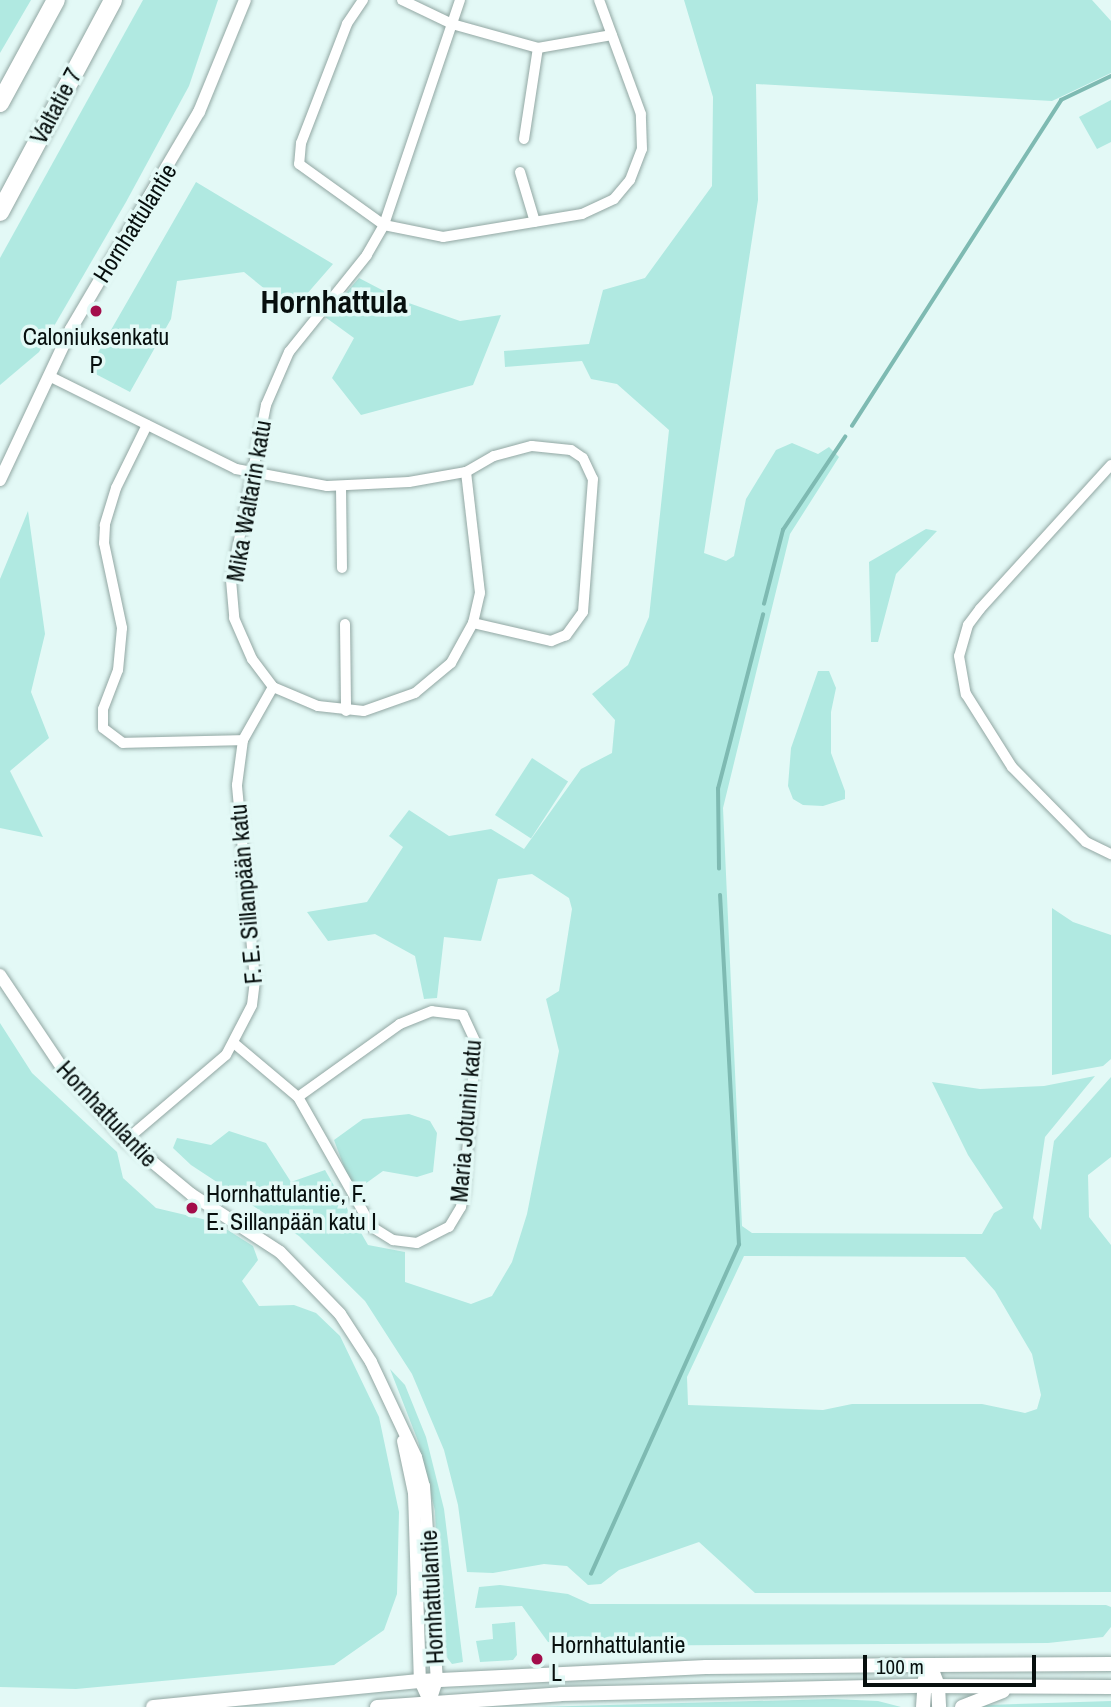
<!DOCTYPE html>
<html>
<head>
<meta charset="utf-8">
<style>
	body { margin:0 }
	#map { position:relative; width:1111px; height:1707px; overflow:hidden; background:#e3f9f6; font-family:"Archivo Narrow",sans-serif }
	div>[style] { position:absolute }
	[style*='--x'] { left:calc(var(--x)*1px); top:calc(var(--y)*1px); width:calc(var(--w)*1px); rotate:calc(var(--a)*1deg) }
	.green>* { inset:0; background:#b0e9e1; transform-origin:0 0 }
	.stream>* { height:3.5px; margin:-1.75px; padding:0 1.75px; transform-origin:1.75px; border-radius:1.75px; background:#7ebab2 }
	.roads { filter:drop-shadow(0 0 2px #92a7a3) drop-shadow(0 0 2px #92a7a3) }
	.minor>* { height:10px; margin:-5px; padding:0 5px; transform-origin:5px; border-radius:5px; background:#fff }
	.tertiary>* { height:12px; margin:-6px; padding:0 6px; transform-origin:6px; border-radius:6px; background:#fff }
	.secondary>* { height:14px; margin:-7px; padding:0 7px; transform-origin:7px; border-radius:7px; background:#fff }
	.primary>* { height:14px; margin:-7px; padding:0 7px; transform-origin:7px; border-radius:7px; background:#fff }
	.motorway>* { height:18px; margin:-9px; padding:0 9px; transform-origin:9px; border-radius:9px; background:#fff }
	.dots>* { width:19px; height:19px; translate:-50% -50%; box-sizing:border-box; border:4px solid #e3f9f6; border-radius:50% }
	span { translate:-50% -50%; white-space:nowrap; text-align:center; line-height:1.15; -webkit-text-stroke:7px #e3f9f6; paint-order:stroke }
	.street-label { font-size:24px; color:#070f0e }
	.poi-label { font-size:24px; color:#070f0e }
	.left { translate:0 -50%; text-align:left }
	.district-label { font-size:32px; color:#070f0e; font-weight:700 }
	.scale { position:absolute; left:863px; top:1655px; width:173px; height:32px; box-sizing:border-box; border:4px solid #070f0e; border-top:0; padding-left:9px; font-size:21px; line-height:24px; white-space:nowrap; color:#070f0e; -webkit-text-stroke:5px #e3f9f6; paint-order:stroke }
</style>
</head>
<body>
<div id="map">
	<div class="green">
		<div style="clip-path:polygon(0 0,31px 0,0 53px)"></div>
		<div style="clip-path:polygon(143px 0,218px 0,189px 86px,126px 202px,39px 352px,0 385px,0 258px)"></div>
		<div style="clip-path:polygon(evenodd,684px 0,1092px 0,1111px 21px,1111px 73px,1052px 101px,756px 84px,758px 200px,704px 553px,726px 561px,734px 556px,746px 499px,776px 450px,792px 443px,818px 454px,829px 447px,839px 457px,790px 534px,723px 808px,742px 1226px,752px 1233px,982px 1234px,994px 1213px,1003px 1208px,968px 1155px,932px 1082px,980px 1089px,1044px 1086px,1095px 1076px,1045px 1137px,1033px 1218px,1041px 1230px,1054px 1141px,1111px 1077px,1111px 1157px,1088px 1175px,1089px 1217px,1111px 1245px,1111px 1592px,755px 1593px,699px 1542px,619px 1570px,601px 1584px,588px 1585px,567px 1566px,544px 1564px,493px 1573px,467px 1572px,458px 1505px,444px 1450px,412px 1374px,365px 1301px,299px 1236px,191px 1165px,173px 1148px,177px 1138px,211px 1145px,229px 1131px,266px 1143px,291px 1182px,325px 1170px,368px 1245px,405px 1252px,405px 1282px,471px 1304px,492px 1296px,512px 1262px,527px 1214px,559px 1051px,546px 999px,559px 991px,572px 909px,569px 898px,532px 874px,498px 879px,481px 941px,444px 937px,437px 998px,424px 999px,415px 956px,375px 934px,328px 941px,307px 912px,367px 902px,403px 847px,389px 836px,409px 810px,449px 836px,491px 829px,524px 849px,581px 769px,612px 753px,615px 720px,592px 694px,628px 665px,649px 617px,669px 430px,617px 384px,591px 379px,582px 361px,505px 367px,504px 351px,589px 344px,603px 290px,645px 278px,712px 186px,713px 97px,684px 0,744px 1256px,965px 1257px,995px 1291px,1032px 1354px,1041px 1395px,1037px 1409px,1025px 1413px,982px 1404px,852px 1404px,823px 1410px,688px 1405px,687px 1377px,744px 1256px)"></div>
		<div style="clip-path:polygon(1111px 100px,1111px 142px,1097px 149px,1079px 117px)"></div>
		<div style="clip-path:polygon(196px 182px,333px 264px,292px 311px,244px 272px,177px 281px,171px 319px,130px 392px,88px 370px)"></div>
		<div style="clip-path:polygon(359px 278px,403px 301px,460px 321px,501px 315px,473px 385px,361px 415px,332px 378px,354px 338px,325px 317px)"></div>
		<div style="clip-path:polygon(28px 511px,45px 634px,31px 692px,49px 738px,10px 771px,43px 837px,0 828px,0 579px)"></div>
		<div style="clip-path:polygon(926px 529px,937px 531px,896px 574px,878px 642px,871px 642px,869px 562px)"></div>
		<div style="clip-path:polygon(818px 671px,829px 671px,836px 688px,831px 712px,831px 753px,845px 791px,845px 799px,823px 806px,803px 805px,793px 799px,788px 786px,791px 748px)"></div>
		<div style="left:532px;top:758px;width:43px;height:68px;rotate:33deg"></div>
		<div style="clip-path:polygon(1052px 908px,1073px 922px,1111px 935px,1111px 1059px,1103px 1066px,1052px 1075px)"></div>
		<div style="clip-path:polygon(0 1023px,32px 1073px,117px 1152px,123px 1178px,156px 1208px,215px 1222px,253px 1246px,258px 1260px,242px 1281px,259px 1306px,294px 1305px,316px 1313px,340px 1336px,379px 1417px,399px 1512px,397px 1594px,384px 1630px,334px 1665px,76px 1689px,0 1687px)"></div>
		<div style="clip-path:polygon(409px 1114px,430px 1121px,437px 1133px,433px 1172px,417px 1177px,383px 1171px,358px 1189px,352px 1188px,334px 1140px,363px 1119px)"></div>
		<div style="clip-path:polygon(390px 1369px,405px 1385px,426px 1437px,444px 1509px,463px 1662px,452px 1664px,441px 1650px,435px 1511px,418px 1441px)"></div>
		<div style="clip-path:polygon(500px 1585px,568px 1594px,590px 1604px,1106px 1605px,1111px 1607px,1111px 1627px,1103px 1637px,1048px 1643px,582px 1646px,548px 1642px,522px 1606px,475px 1608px,479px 1587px)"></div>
		<div style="clip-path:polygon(515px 1622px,517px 1655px,513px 1660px,480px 1662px,476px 1641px,493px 1639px,492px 1624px)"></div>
		<div style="clip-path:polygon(833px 1699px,878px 1701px,901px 1707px,536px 1707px)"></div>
		<div style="clip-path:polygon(1111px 1701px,1111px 1707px,982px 1707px,986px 1705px)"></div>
	</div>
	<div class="stream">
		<div style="--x:852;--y:426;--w:387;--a:-57.3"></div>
		<div style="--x:1061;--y:100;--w:55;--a:-25.6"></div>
		<div style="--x:764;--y:604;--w:76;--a:-75.6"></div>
		<div style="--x:783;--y:530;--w:112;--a:-56.3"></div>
		<div style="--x:719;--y:869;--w:80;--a:-90.7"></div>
		<div style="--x:718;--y:789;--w:180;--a:-75.5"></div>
		<div style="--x:591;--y:1574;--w:361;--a:-65.8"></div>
		<div style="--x:739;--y:1245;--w:350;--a:-93.1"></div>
	</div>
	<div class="roads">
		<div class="minor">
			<div style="--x:363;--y:0;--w:29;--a:124"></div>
			<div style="--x:347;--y:24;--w:128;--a:111.1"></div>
			<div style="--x:301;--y:143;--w:21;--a:95"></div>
			<div style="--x:299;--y:164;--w:105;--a:35.7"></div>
			<div style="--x:384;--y:225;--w:60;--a:11.5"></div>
			<div style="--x:443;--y:237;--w:141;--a:-9.4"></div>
			<div style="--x:582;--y:214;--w:35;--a:-25"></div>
			<div style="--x:614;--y:199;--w:25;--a:-50"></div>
			<div style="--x:630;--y:180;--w:33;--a:-69"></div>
			<div style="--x:642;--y:149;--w:35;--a:-92"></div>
			<div style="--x:641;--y:114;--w:121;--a:-110.2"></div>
			<div style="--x:402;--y:0;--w:55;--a:25.6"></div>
			<div style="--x:452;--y:24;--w:89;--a:15.6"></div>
			<div style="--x:538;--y:48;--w:75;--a:-10"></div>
			<div style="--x:460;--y:0;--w:237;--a:108.7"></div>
			<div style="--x:384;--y:225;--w:34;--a:120"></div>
			<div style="--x:367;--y:255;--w:124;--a:128.8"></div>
			<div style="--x:289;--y:352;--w:58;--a:113.5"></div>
			<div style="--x:266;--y:405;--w:178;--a:101.3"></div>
			<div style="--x:231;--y:580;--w:38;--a:85"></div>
			<div style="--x:234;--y:618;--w:45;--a:66.3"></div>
			<div style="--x:252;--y:659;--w:35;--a:53"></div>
			<div style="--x:273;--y:687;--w:49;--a:22.9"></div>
			<div style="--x:318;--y:706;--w:46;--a:6.2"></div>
			<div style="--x:364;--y:711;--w:54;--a:-19.4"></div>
			<div style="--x:415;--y:693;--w:47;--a:-39.8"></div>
			<div style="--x:451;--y:663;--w:46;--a:-61.2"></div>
			<div style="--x:473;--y:623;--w:31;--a:-77"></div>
			<div style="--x:480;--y:593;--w:122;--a:-96.6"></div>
			<div style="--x:524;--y:139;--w:92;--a:-81.3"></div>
			<div style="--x:520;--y:172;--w:52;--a:73.3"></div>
			<div style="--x:49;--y:376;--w:209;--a:26.4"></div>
			<div style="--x:236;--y:469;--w:93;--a:10.6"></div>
			<div style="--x:327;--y:486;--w:82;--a:-2.8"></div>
			<div style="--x:409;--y:482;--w:58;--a:-10"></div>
			<div style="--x:466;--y:472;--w:32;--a:-30"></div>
			<div style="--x:494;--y:456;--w:39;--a:-15"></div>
			<div style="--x:532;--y:446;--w:39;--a:6"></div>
			<div style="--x:571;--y:450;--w:14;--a:34"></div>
			<div style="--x:583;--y:458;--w:23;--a:65"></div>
			<div style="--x:593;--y:479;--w:133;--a:94.3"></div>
			<div style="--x:583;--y:612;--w:29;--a:126"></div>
			<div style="--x:566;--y:635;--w:16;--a:158"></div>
			<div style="--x:551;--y:641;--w:80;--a:-167"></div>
			<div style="--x:147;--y:425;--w:70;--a:116.2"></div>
			<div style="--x:116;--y:488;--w:39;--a:107"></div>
			<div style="--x:105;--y:525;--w:18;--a:93"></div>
			<div style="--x:104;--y:543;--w:87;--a:78"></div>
			<div style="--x:122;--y:628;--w:42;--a:95.4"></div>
			<div style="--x:118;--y:670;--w:42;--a:111"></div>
			<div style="--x:103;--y:709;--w:19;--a:90"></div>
			<div style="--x:103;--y:728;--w:25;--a:37"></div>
			<div style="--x:123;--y:743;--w:120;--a:-1.4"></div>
			<div style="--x:1111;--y:465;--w:195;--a:132.3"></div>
			<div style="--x:980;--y:609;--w:20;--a:127"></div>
			<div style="--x:968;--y:625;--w:32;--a:106"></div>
			<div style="--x:959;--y:656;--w:39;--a:80"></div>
			<div style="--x:966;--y:694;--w:86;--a:57.8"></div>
			<div style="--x:1012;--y:767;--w:105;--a:45.4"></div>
			<div style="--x:1086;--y:842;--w:28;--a:26"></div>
			<div style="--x:341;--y:487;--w:81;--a:89.3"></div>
			<div style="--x:345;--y:624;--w:87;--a:89.3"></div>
			<div style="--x:235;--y:1044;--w:82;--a:40.1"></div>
			<div style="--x:298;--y:1097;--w:150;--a:60.4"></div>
			<div style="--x:372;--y:1227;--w:25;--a:32"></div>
			<div style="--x:393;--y:1240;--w:24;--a:7"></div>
			<div style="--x:417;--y:1243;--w:36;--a:-27"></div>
			<div style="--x:449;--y:1227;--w:23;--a:-59"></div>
			<div style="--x:461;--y:1207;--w:16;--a:-79"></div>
			<div style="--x:464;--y:1191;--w:148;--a:-85.4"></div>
			<div style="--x:476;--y:1043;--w:31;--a:-115"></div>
			<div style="--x:463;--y:1015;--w:31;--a:-173"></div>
			<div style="--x:432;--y:1011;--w:35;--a:158"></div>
			<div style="--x:400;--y:1024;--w:125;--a:144.4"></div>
			<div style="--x:126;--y:1140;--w:131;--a:-40.4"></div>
			<div style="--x:226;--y:1055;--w:56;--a:-62.5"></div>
			<div style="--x:252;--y:1005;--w:25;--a:-83"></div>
			<div style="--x:255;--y:980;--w:196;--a:-95.3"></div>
			<div style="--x:237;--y:785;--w:45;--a:-82.4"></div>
			<div style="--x:243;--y:740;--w:61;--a:-60.5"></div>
		</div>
		<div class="tertiary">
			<div style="--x:0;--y:480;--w:167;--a:-64.8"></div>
			<div style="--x:71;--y:329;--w:252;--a:-59.5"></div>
			<div style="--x:199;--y:112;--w:121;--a:-67.7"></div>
			<div style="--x:0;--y:975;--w:113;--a:56.2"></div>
			<div style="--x:63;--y:1069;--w:95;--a:48.4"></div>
			<div style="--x:126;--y:1140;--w:85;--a:39.7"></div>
			<div style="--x:191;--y:1194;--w:106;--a:33.1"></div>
			<div style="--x:280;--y:1252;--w:86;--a:45.9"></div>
			<div style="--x:340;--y:1314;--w:57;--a:57.1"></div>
			<div style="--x:371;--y:1362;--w:105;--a:64.7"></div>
			<div style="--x:416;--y:1457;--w:30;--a:75"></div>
			<div style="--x:424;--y:1486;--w:194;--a:86.2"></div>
			<div style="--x:437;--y:1680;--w:23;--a:108"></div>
			<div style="--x:403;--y:1441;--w:53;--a:78.1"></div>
			<div style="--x:414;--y:1493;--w:188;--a:88.2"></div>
			<div style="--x:420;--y:1681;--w:23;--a:65"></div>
		</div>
		<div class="secondary">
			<div style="--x:930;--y:1665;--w:181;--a:-0.3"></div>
			<div style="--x:930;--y:1665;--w:22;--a:69"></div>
			<div style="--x:938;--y:1686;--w:21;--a:87"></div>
			<div style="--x:923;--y:1686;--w:188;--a:0.3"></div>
			<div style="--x:923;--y:1707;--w:28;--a:-86"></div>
			<div style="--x:962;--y:1707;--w:44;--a:-21.3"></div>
		</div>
		<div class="primary">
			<div style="--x:153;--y:1707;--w:268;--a:-5.6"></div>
			<div style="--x:420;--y:1681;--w:286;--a:-2.8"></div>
			<div style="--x:706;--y:1667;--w:224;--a:-0.5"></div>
			<div style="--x:377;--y:1707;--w:184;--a:-4"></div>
			<div style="--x:561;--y:1694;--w:362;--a:-1.3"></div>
		</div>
		<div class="motorway">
			<div style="--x:0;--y:103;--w:117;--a:-61.5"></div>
			<div style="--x:0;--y:212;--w:240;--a:-61.9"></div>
		</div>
	</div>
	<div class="dots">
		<div style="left:96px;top:311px;background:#a30d4b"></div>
		<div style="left:192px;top:1208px;background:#a30d4b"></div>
		<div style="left:537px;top:1659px;background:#a30d4b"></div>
	</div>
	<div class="street-label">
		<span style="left:56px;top:106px;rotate:-62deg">Valtatie 7</span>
		<span style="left:135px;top:223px;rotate:-58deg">Hornhattulantie</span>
		<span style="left:249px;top:501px;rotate:-80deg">Mika Waltarin katu</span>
		<span style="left:246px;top:894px;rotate:-95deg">F. E. Sillanpään katu</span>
		<span style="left:107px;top:1114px;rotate:47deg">Hornhattulantie</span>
		<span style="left:466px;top:1121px;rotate:-85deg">Maria Jotunin katu</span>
		<span style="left:432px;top:1597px;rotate:-93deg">Hornhattulantie</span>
	</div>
	<div class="poi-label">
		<span style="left:96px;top:351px">Caloniuksenkatu<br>P</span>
		<span class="left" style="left:206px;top:1208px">Hornhattulantie, F.<br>E. Sillanpään katu I</span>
		<span class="left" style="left:551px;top:1659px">Hornhattulantie<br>L</span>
	</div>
	<div class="district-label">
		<span style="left:334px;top:302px">Hornhattula</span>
	</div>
	<div class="scale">100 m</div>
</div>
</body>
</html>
